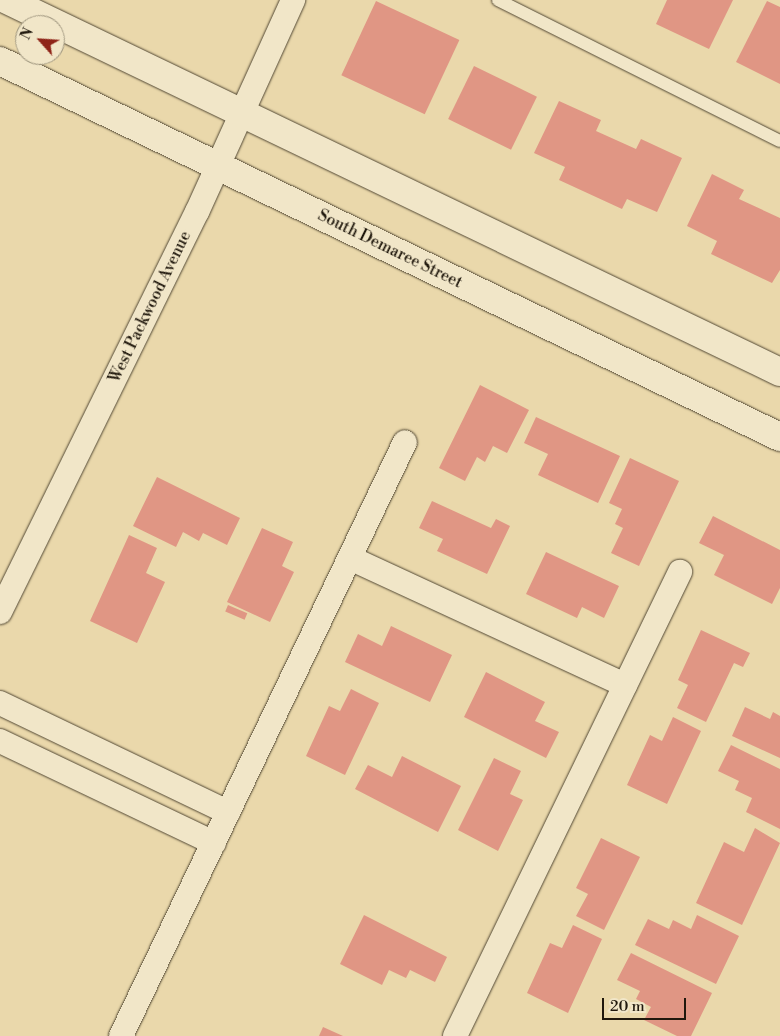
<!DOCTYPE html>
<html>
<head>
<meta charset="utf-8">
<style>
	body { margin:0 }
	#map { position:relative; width:780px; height:1036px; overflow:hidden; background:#ead8ab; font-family:"Libre Bodoni",serif }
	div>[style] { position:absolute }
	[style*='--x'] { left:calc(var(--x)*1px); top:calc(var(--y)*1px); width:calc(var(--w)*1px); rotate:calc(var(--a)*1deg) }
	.building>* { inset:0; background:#e09684; transform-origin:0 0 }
	.roads { filter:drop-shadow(0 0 1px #524834) drop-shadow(0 0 1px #524834) }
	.lane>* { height:12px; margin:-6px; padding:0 6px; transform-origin:6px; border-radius:6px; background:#f1e6c8 }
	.street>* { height:24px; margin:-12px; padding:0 12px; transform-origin:12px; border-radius:12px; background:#f1e6c8 }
	.secondary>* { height:28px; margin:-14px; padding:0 14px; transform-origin:14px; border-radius:14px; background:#f1e6c8 }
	span { translate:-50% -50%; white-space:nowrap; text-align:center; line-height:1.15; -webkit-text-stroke:4px #f1e6c8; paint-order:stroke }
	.street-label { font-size:16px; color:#20180d }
	.north { position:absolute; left:15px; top:15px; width:50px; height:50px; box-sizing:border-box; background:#f1e6c8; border:1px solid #9d947d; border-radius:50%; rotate:296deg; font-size:14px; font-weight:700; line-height:20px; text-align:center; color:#20180d }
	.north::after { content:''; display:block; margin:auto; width:18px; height:22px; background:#8f2418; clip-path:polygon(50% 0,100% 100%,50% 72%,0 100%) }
	.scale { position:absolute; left:602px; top:998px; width:84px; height:22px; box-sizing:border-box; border:2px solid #20180d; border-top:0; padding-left:6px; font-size:15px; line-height:18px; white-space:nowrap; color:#20180d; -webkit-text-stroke:4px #f1e6c8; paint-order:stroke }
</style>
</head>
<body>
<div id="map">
	<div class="building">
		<div style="clip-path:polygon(667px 0,733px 0,709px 49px,656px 24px)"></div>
		<div style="left:376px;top:1px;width:92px;height:82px;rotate:25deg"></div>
		<div style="clip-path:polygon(767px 1px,780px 7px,780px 84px,736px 62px)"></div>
		<div style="left:474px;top:66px;width:70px;height:59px;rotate:26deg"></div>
		<div style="clip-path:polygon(559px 101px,601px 120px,596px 131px,636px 149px,641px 139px,682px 158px,657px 212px,627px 199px,622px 209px,559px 180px,565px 167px,534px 153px)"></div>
		<div style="clip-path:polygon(712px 174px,744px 190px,739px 199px,780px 218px,780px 270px,772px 283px,711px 254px,717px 241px,687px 226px)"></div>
		<div style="clip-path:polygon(480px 385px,529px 410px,507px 453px,493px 446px,485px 462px,477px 457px,465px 481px,439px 468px)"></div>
		<div style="clip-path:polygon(536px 417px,620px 456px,598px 503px,538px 475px,548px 454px,524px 443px)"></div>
		<div style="clip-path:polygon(630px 458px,679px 481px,639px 566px,611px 553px,623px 528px,615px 524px,622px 509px,609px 503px)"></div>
		<div style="clip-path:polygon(157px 477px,240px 518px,227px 545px,203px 533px,199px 541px,183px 532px,176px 547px,133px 526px)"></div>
		<div style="clip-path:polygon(432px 501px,491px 528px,496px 519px,510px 526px,487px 574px,437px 551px,443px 539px,419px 528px)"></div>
		<div style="clip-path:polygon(713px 516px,780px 550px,780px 588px,772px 604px,714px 575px,724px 555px,699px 543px)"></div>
		<div style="clip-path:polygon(262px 528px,293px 542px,282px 566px,294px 572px,270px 622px,227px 602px)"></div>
		<div style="clip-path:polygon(129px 535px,157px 548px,146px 573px,165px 582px,137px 643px,90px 621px)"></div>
		<div style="clip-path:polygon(546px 552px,619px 586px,604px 618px,582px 607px,577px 618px,526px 594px)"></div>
		<div style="left:228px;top:605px;width:21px;height:7px;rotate:23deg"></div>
		<div style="clip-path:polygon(391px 626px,452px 655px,430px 702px,345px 662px,358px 634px,382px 646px)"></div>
		<div style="clip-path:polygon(701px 630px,750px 653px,743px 667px,734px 663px,706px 722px,677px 708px,688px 685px,678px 680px)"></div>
		<div style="clip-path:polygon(486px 672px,545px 702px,535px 721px,559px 732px,546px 758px,464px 717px)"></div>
		<div style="clip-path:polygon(351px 689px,379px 703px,345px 775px,306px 756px,329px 706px,340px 711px)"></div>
		<div style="clip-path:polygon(745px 707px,770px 719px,773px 712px,780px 716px,780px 758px,732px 736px)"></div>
		<div style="clip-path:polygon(673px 717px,701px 731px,667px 804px,627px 785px,650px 735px,662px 741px)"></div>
		<div style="clip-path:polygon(731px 745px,780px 769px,780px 829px,746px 812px,752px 798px,735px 790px,739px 781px,718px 771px)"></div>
		<div style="clip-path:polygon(402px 756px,461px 786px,438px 832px,355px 789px,368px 765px,392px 777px)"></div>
		<div style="clip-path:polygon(494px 758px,521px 771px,510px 794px,523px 800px,498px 851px,458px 830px)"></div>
		<div style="clip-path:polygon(755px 828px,780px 843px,742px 925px,696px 903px,724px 842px,744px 852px)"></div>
		<div style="clip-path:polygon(601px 838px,640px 857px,604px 930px,576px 916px,588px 894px,576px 888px)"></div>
		<div style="clip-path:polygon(364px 915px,447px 957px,435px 982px,410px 970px,406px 978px,389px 970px,382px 985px,340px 964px)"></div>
		<div style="clip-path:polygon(697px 915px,739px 936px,716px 984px,635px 945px,648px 919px,669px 929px,673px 920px,691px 929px)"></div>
		<div style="clip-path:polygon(573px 925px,602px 939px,568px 1013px,527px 993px,550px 943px,562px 948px)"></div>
		<div style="clip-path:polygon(631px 953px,712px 993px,691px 1036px,677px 1036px,644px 1020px,651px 1007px,636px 999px,640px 991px,617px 980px)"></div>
		<div style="clip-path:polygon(323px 1027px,343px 1036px,319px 1036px)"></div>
	</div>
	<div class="roads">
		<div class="lane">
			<div style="--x:498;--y:0;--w:315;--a:26.6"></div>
		</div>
		<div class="street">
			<div style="--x:350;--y:558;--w:303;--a:24.8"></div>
			<div style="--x:0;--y:612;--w:446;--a:-63.8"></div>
			<div style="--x:197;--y:212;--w:233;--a:-65.6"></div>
			<div style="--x:0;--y:703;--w:253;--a:25.6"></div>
			<div style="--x:0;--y:741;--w:237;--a:25.5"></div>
			<div style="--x:121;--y:1036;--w:658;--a:-64.45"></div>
			<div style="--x:455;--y:1036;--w:516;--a:-64.13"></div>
		</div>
		<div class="secondary">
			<div style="--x:7;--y:0;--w:858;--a:25.7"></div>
			<div style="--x:0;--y:61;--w:866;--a:25.74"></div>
		</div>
	</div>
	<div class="street-label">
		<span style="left:390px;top:249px;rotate:26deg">South Demaree Street</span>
		<span style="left:150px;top:307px;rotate:-64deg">West Packwood Avenue</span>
	</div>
	<div class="north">N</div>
	<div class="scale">20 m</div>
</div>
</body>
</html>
